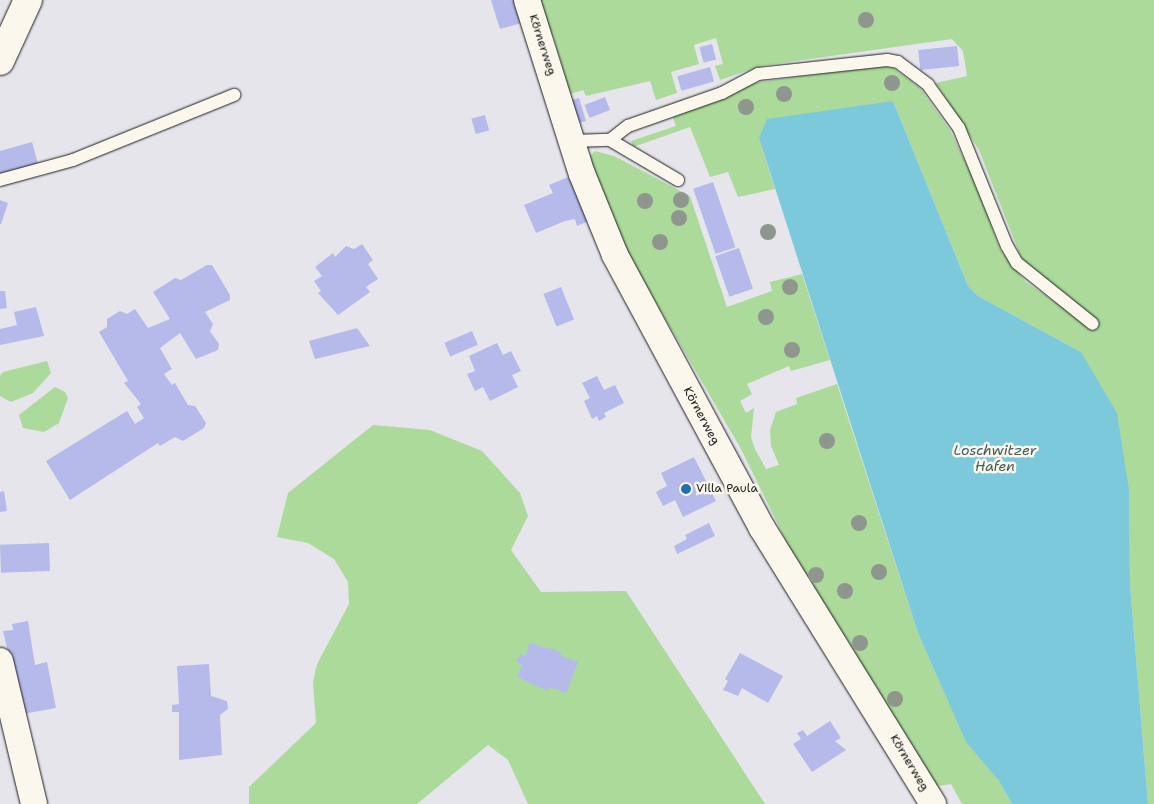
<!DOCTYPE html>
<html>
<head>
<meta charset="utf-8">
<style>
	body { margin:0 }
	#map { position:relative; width:1154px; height:804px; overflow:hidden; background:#e6e5ec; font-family:"Shantell Sans",sans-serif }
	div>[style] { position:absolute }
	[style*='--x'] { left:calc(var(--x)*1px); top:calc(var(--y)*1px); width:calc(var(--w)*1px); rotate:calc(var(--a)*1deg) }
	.green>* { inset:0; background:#abda9a }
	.water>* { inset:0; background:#7cc9db }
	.building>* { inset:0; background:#b5baeb; transform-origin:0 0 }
	.roads { filter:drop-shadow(0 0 1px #1c1c1c) drop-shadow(0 0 1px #1c1c1c) }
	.service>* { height:12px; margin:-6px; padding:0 6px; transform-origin:6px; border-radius:6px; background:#fbf7ec }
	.minor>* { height:26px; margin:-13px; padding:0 13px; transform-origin:13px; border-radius:13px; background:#fbf7ec }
	.tertiary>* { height:28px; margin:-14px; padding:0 14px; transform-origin:14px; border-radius:14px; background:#fbf7ec }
	.trees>* { width:16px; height:16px; margin:-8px; border-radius:50%; background:#8f968e }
	.dots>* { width:14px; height:14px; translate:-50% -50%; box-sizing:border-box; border:2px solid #fbf7ec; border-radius:50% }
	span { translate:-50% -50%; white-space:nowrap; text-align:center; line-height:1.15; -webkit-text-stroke:5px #fbf7ec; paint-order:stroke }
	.street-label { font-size:12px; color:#1c1c1c }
	.poi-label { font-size:12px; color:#1c1c1c }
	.left { translate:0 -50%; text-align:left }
	.water-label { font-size:14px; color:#3e595f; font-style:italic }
</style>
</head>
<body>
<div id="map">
	<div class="green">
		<div style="clip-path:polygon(535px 0,1154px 0,1154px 804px,1148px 804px,1130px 585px,1129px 490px,1081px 352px,978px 296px,968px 286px,893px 101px,759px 138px,775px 189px,738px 197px,728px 172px,710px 177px,690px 127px,633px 147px,631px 141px,676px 126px,672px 115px,759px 82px,881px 66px,893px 68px,920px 88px,950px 130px,977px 187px,1000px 249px,1011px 264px,1026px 282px,1083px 322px,1088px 312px,1022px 260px,979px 150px,936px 83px,967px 76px,963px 51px,952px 39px,761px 66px,720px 80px,715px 66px,723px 64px,716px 38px,694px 45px,699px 64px,671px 72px,677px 93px,656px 100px,650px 81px,586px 96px,583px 90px,570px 94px,553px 35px,545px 36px)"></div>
		<div style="clip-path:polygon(595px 151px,614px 156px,690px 196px,727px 307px,772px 291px,770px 282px,802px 274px,830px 360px,791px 371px,789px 366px,747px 384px,752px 394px,740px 401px,746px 413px,754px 408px,751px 437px,755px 449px,766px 469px,779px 465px,771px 446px,770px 430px,776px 412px,797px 404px,796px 398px,837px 384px,918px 633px,966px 741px,999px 781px,1012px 804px,962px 804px,951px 784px,931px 787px,788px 545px,741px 449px,627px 253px,600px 188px,590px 156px)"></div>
		<div style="clip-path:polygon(47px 361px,51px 373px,33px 393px,11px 402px,0 396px,0 376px,3px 372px)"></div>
		<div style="clip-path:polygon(55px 387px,65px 392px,68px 398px,59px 423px,44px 432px,23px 428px,19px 415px)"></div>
		<div style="clip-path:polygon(373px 425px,430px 430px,482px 451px,520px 493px,528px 516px,511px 550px,541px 592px,626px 591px,765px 804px,528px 804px,508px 760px,488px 745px,417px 804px,249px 804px,249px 787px,316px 723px,313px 682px,317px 664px,349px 604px,348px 582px,334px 559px,308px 543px,277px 537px,288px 493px)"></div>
	</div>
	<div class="water">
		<div style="clip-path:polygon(893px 101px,968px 286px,978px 296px,1081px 352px,1117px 413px,1129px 490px,1130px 585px,1148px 804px,1012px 804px,999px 781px,966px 742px,918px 633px,759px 138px,767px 119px)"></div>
	</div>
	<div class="building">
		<div style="clip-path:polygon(491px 0,519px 0,525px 22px,500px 29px)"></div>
		<div style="left:712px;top:44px;width:16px;height:13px;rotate:75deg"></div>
		<div style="left:957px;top:46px;width:20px;height:39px;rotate:84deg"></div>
		<div style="left:710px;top:67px;width:15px;height:34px;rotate:74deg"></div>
		<div style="left:605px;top:97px;width:14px;height:22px;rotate:69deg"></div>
		<div style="left:579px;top:98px;width:24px;height:12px;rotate:73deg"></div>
		<div style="left:485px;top:115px;width:16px;height:14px;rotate:75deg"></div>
		<div style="clip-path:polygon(32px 142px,38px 164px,0 174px,0 151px)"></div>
		<div style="clip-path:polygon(573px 175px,591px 220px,577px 226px,575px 219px,565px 221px,536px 233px,524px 205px,553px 193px,549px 185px)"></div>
		<div style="left:713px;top:182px;width:69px;height:21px;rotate:71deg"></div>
		<div style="clip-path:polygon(0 200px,8px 203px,1px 224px,0 224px)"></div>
		<div style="clip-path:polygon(362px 244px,373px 260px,368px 264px,378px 279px,366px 287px,370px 292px,338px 315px,318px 293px,321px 291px,314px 281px,322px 276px,315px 267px,333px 253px,335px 257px,346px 246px,354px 249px)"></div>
		<div style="left:739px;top:248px;width:43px;height:25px;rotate:71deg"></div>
		<div style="clip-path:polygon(207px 265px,212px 265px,230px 295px,230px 300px,205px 312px,213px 324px,210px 331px,219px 344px,218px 350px,196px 359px,180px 333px,160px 348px,172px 369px,164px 374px,172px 385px,175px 383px,188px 405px,195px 406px,206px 423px,204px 428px,183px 441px,175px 437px,160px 446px,158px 443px,70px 500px,46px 461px,127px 411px,135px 424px,144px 418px,137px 407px,141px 404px,124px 383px,128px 381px,99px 332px,107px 327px,107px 319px,120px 311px,127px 314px,135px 309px,148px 328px,170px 319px,153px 292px,175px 278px,181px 280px)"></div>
		<div style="left:561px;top:287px;width:35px;height:19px;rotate:68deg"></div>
		<div style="clip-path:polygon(0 291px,5px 291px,7px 308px,0 309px)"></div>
		<div style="clip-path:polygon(36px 307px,44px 336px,0 345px,0 329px,17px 325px,14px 312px)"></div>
		<div style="clip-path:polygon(357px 328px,370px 346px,315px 359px,309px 341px)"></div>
		<div style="left:472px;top:331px;width:15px;height:30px;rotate:67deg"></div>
		<div style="clip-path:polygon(497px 343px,503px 355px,511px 351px,521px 371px,512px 375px,518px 387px,490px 401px,483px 387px,475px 391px,467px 374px,475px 371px,469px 356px)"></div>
		<div style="clip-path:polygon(597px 376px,604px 390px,615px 385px,624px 403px,604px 413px,606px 417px,599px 421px,597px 416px,592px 419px,584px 401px,590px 398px,582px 383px)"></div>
		<div style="clip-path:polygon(694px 457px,716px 501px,683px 517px,675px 500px,663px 506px,656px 492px,667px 486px,661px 473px)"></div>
		<div style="clip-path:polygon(4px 491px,7px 511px,0 512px,0 492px)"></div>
		<div style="clip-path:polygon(709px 523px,715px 536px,677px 554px,674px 546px,687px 539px,685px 535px)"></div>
		<div style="left:49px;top:543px;width:28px;height:49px;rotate:88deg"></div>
		<div style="clip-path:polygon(28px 621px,35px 665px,47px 662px,56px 708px,23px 714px,3px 631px,13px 630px,12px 624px)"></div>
		<div style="clip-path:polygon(530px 643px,561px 652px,560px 655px,578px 662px,566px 693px,549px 687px,548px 691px,517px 677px,522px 664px,516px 662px,520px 654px,525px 656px)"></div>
		<div style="clip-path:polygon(740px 653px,783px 676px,768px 703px,742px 688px,738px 696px,723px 690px,728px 681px,725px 679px)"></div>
		<div style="clip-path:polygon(209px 664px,211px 696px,227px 701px,228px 709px,220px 715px,222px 755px,179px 760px,179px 712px,172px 712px,172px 705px,179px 704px,177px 666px)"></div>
		<div style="clip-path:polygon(830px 721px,841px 738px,835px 741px,846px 750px,812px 772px,793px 744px,801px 739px,797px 733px,803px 730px,807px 736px)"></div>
	</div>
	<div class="roads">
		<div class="service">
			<div style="--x:610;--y:140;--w:23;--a:-38"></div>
			<div style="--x:628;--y:126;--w:100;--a:-19.3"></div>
			<div style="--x:722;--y:93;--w:41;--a:-27.8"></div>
			<div style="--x:758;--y:74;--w:130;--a:-6.2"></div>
			<div style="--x:887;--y:60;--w:11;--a:10"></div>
			<div style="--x:898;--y:62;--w:38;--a:37"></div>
			<div style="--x:928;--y:85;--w:53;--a:54.2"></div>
			<div style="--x:959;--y:128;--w:127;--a:67.9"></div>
			<div style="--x:1007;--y:246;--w:20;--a:60"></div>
			<div style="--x:1017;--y:263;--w:97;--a:38.8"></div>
			<div style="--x:573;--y:141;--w:37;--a:-2"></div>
			<div style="--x:610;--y:140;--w:79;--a:30.5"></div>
			<div style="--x:0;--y:180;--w:76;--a:-15.3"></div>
			<div style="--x:73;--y:160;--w:174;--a:-22"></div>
		</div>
		<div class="minor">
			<div style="--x:527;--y:0;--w:182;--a:72.5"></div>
			<div style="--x:582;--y:174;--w:87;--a:67.8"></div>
			<div style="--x:615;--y:255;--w:310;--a:61.7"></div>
			<div style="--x:762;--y:528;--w:325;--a:58.2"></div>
			<div style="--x:0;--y:661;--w:147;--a:76.6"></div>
		</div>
		<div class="tertiary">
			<div style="--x:0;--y:61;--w:67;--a:-65.3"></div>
		</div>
	</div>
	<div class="trees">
		<div style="left:866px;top:20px"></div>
		<div style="left:892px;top:83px"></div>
		<div style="left:784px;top:94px"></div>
		<div style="left:746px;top:107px"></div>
		<div style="left:681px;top:200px"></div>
		<div style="left:645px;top:201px"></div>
		<div style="left:679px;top:218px"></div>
		<div style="left:768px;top:232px"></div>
		<div style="left:660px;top:242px"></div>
		<div style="left:790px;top:287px"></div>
		<div style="left:766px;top:317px"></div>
		<div style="left:792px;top:350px"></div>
		<div style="left:827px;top:441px"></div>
		<div style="left:859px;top:523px"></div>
		<div style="left:879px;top:572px"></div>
		<div style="left:816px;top:575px"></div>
		<div style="left:845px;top:591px"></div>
		<div style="left:860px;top:643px"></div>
		<div style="left:895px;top:699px"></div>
	</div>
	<div class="dots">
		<div style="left:686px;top:489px;background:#1f6fb2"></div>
	</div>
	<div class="street-label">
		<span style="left:542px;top:45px;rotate:72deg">Körnerweg</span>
		<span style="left:701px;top:416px;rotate:62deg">Körnerweg</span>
		<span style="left:909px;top:763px;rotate:59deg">Körnerweg</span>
	</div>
	<div class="poi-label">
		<span class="left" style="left:696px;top:489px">Villa Paula</span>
	</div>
	<div class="water-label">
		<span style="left:995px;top:458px">Loschwitzer<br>Hafen</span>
	</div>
</div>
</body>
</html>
